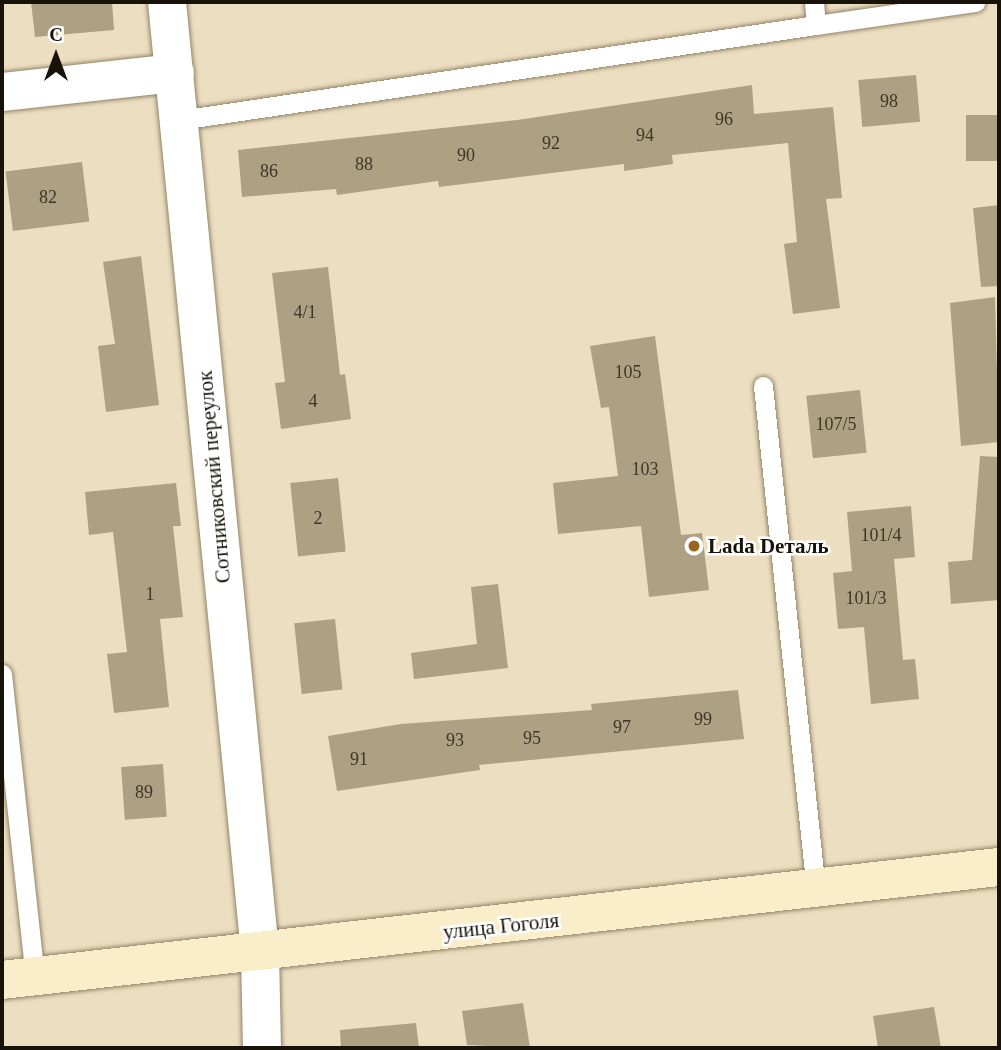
<!DOCTYPE html>
<html>
<head>
<meta charset="utf-8">
<style>
	body { margin:0 }
	#map { position:relative; width:1001px; height:1050px; overflow:hidden; background:#ecdec0; font-family:Georgia,serif }
	div>[style] { position:absolute }
	[style*='--x'] { left:calc(var(--x)*1px); top:calc(var(--y)*1px); width:calc(var(--w)*1px); rotate:calc(var(--a)*1deg) }
	.building>* { inset:0; background:#aea083; transform-origin:0 0 }
	.roads { filter:drop-shadow(0 0 2px #928469) drop-shadow(0 0 2px #928469) }
	.lane>* { height:19px; margin:-9.5px; padding:0 9.5px; transform-origin:9.5px; border-radius:9.5px; background:#fff }
	.street>* { height:38px; margin:-19px; padding:0 19px; transform-origin:19px; border-radius:19px; background:#fff }
	.secondary>* { height:38px; margin:-19px; padding:0 19px; transform-origin:19px; border-radius:19px; background:#f9edca }
	.dots>* { width:19px; height:19px; translate:-50% -50%; box-sizing:border-box; border:4px solid #fff; border-radius:50% }
	span { translate:-50% -50%; white-space:nowrap; text-align:center; line-height:1.15; -webkit-text-stroke:5px #fff; paint-order:stroke }
	.number-label { font-size:18px; color:#3e3627 }
	.number-label span { -webkit-text-stroke-width:0 }
	.street-label { font-size:21px; color:#181308 }
	.poi-label { font-size:21px; color:#181308; font-weight:700 }
	.left { translate:0 -50%; text-align:left }
	.frame { position:absolute; inset:0; border:4px solid #181308; pointer-events:none }
	.north { position:absolute; left:21px; top:21px; width:70px; height:70px; -webkit-text-stroke:5px #fff; paint-order:stroke; rotate:0deg; font-size:19px; font-weight:700; line-height:28px; text-align:center; color:#181308 }
	.north::after { content:''; display:block; margin:auto; width:24px; height:32px; background:#181308; clip-path:polygon(50% 0,100% 100%,50% 72%,0 100%) }
</style>
</head>
<body>
<div id="map">
	<div class="building">
		<div style="clip-path:polygon(31px 2px,112px 2px,114px 30px,35px 37px)"></div>
		<div style="left:916px;top:75px;width:47px;height:58px;rotate:85deg"></div>
		<div style="clip-path:polygon(752px 85px,754px 114px,833px 107px,842px 198px,826px 199px,840px 308px,793px 314px,784px 244px,797px 242px,788px 143px,672px 155px,673px 164px,624px 171px,624px 164px,439px 187px,438px 181px,337px 195px,336px 189px,242px 197px,238px 150px,517px 120px)"></div>
		<div style="left:999px;top:115px;width:46px;height:33px;rotate:90deg"></div>
		<div style="left:82px;top:162px;width:60px;height:77px;rotate:83deg"></div>
		<div style="clip-path:polygon(999px 205px,999px 286px,981px 287px,973px 208px)"></div>
		<div style="clip-path:polygon(141px 256px,159px 405px,106px 412px,98px 346px,115px 344px,103px 262px)"></div>
		<div style="clip-path:polygon(328px 267px,340px 375px,345px 374px,351px 419px,281px 429px,275px 383px,285px 382px,272px 273px)"></div>
		<div style="clip-path:polygon(995px 297px,999px 442px,961px 446px,950px 303px)"></div>
		<div style="clip-path:polygon(655px 336px,681px 535px,702px 533px,709px 590px,649px 597px,641px 526px,558px 534px,553px 483px,618px 476px,609px 407px,601px 408px,590px 346px)"></div>
		<div style="left:860px;top:390px;width:63px;height:54px;rotate:84deg"></div>
		<div style="clip-path:polygon(980px 456px,999px 457px,999px 600px,951px 604px,948px 562px,972px 560px)"></div>
		<div style="left:338px;top:478px;width:74px;height:48px;rotate:84deg"></div>
		<div style="clip-path:polygon(176px 483px,181px 526px,173px 526px,183px 617px,160px 619px,169px 707px,114px 713px,107px 654px,127px 652px,113px 532px,89px 535px,85px 492px)"></div>
		<div style="clip-path:polygon(911px 506px,915px 557px,894px 559px,903px 660px,915px 659px,919px 699px,871px 704px,864px 627px,838px 629px,833px 573px,852px 571px,847px 512px)"></div>
		<div style="clip-path:polygon(498px 584px,508px 668px,414px 679px,411px 653px,477px 644px,471px 587px)"></div>
		<div style="left:335px;top:619px;width:71px;height:41px;rotate:84deg"></div>
		<div style="clip-path:polygon(738px 690px,744px 739px,479px 765px,480px 770px,337px 791px,328px 736px,401px 724px,592px 710px,591px 704px)"></div>
		<div style="left:163px;top:764px;width:53px;height:42px;rotate:86deg"></div>
		<div style="clip-path:polygon(523px 1003px,530px 1048px,467px 1045px,462px 1011px)"></div>
		<div style="clip-path:polygon(934px 1007px,941px 1048px,878px 1048px,873px 1016px)"></div>
		<div style="clip-path:polygon(416px 1023px,419px 1048px,341px 1048px,340px 1030px)"></div>
	</div>
	<div class="roads">
		<div class="lane">
			<div style="--x:816;--y:25;--w:161;--a:-8.2"></div>
			<div style="--x:180;--y:120;--w:643;--a:-8.5"></div>
			<div style="--x:816;--y:25;--w:23;--a:-95"></div>
			<div style="--x:763;--y:386;--w:508;--a:84.01"></div>
			<div style="--x:2;--y:674;--w:305;--a:83.8"></div>
		</div>
		<div class="street">
			<div style="--x:167;--y:2;--w:956;--a:84.41"></div>
			<div style="--x:260;--y:953;--w:95;--a:88.8"></div>
			<div style="--x:2;--y:92;--w:174;--a:-6.3"></div>
		</div>
		<div class="secondary">
			<div style="--x:2;--y:980;--w:1003;--a:-6.47"></div>
		</div>
	</div>
	<div class="dots">
		<div style="left:694px;top:546px;background:#9b651e"></div>
	</div>
	<div class="number-label">
		<span style="left:889px;top:101px">98</span>
		<span style="left:724px;top:119px">96</span>
		<span style="left:645px;top:135px">94</span>
		<span style="left:551px;top:143px">92</span>
		<span style="left:466px;top:155px">90</span>
		<span style="left:364px;top:164px">88</span>
		<span style="left:269px;top:171px">86</span>
		<span style="left:48px;top:197px">82</span>
		<span style="left:305px;top:312px">4/1</span>
		<span style="left:628px;top:372px">105</span>
		<span style="left:313px;top:401px">4</span>
		<span style="left:836px;top:424px">107/5</span>
		<span style="left:645px;top:469px">103</span>
		<span style="left:318px;top:518px">2</span>
		<span style="left:881px;top:535px">101/4</span>
		<span style="left:150px;top:594px">1</span>
		<span style="left:866px;top:598px">101/3</span>
		<span style="left:703px;top:719px">99</span>
		<span style="left:622px;top:727px">97</span>
		<span style="left:532px;top:738px">95</span>
		<span style="left:455px;top:740px">93</span>
		<span style="left:359px;top:759px">91</span>
		<span style="left:144px;top:792px">89</span>
	</div>
	<div class="street-label">
		<span style="left:214px;top:477px;rotate:-95deg">Сотниковский переулок</span>
		<span style="left:501px;top:926px;rotate:-6deg">улица Гоголя</span>
	</div>
	<div class="poi-label">
		<span class="left" style="left:708px;top:546px">Lada Dеталь</span>
	</div>
	<div class="frame"></div>
	<div class="north">С</div>
</div>
</body>
</html>
